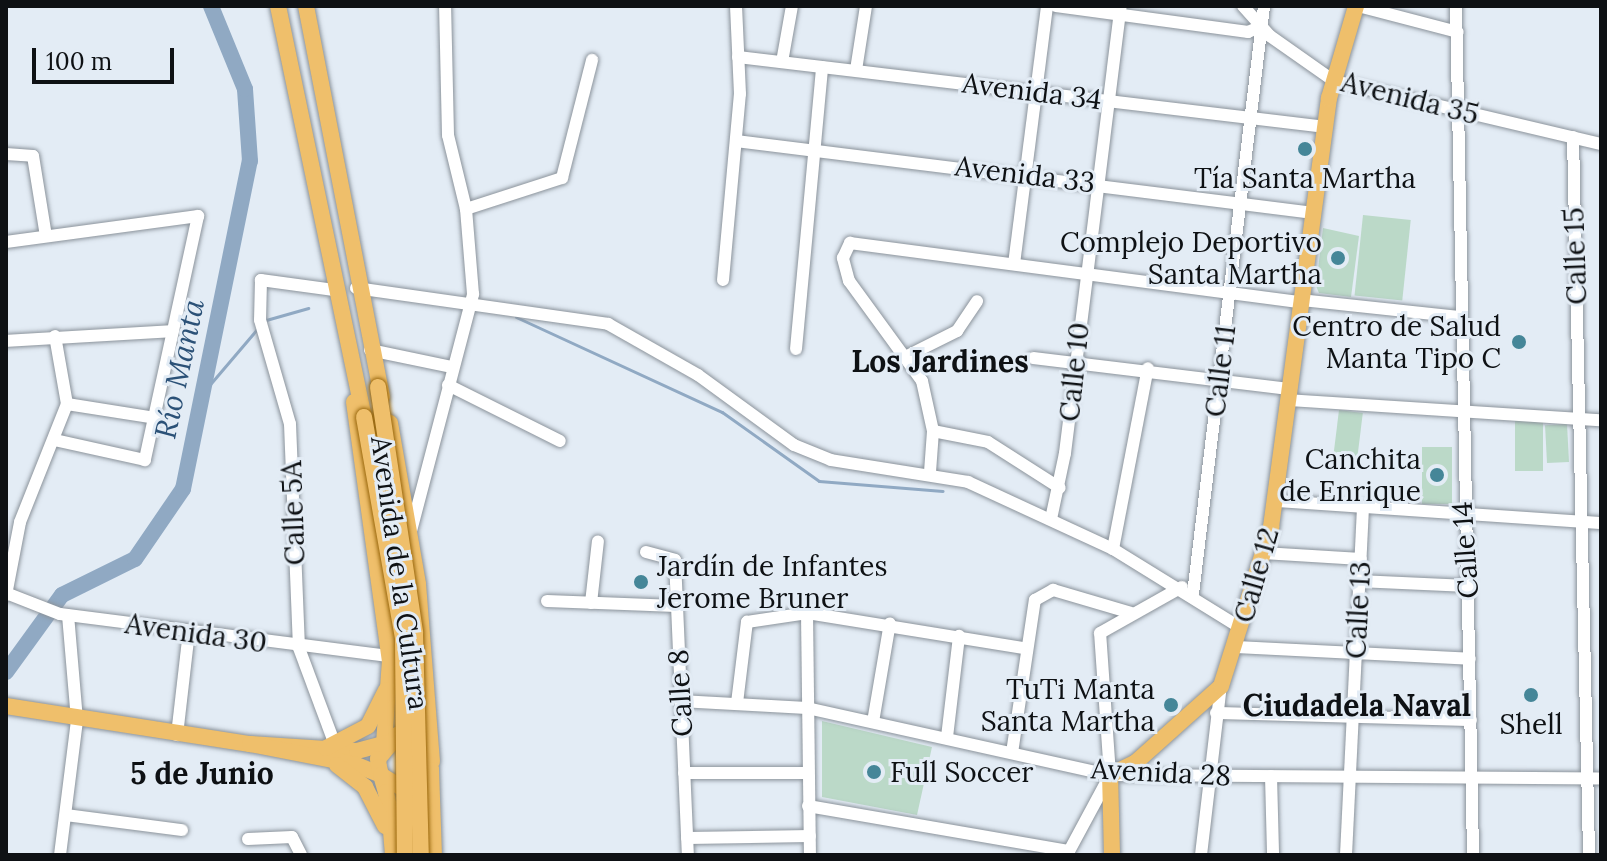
<!DOCTYPE html>
<html>
<head>
<meta charset="utf-8">
<style>
	body { margin:0 }
	#map { position:relative; width:1607px; height:861px; overflow:hidden; background:#e3ecf5; font-family:Lora,serif }
	div>[style] { position:absolute }
	[style*='--x'] { left:calc(var(--x)*1px); top:calc(var(--y)*1px); width:calc(var(--w)*1px); rotate:calc(var(--a)*1deg) }
	.green>* { inset:0; background:#bbd9c8; transform-origin:0 0 }
	.stream>* { height:3px; margin:-1.5px; padding:0 1.5px; transform-origin:1.5px; border-radius:1.5px; background:#90a9c3 }
	.river>* { height:16px; margin:-8px; padding:0 8px; transform-origin:8px; border-radius:8px; background:#90a9c3 }
	.roads { filter:drop-shadow(0 0 2px #8b939b) drop-shadow(0 0 2px #8b939b) }
	.minor>* { height:12px; margin:-6px; padding:0 6px; transform-origin:6px; border-radius:6px; background:#fff }
	.major>* { height:16px; margin:-8px; padding:0 8px; transform-origin:8px; border-radius:8px; background:#efbf6b }
	.bridges { filter:drop-shadow(0 0 2px #99670c) drop-shadow(0 0 2px #99670c) }
	.major-bridge>* { height:16px; margin:-8px; padding:0 8px; transform-origin:8px; border-radius:8px; background:#efbf6b }
	.dots>* { width:22px; height:22px; translate:-50% -50%; box-sizing:border-box; border:4px solid #e3ecf5; border-radius:50% }
	span { translate:-50% -50%; white-space:nowrap; text-align:center; line-height:1.15; -webkit-text-stroke:6px #e3ecf5; paint-order:stroke }
	.street-label { font-size:28px; color:#0e1114 }
	.poi-label { font-size:28px; color:#0e1114 }
	.right { translate:-100% -50%; text-align:right }
	.left { translate:0 -50%; text-align:left }
	.neighbourhood-label { font-size:30px; color:#0e1114; font-weight:700 }
	.water-label { font-size:30px; color:#2b5177; font-style:italic }
	.frame { position:absolute; inset:0; border:8px solid #0e1114; pointer-events:none }
	.scale { position:absolute; left:32px; top:48px; width:142px; height:36px; box-sizing:border-box; border:4px solid #0e1114; border-top:0; padding-left:10px; font-size:24px; line-height:28px; white-space:nowrap; color:#0e1114; -webkit-text-stroke:6px #e3ecf5; paint-order:stroke }
</style>
</head>
<body>
<div id="map">
	<div class="green">
		<div style="left:1363px;top:215px;width:48px;height:81px;rotate:6deg"></div>
		<div style="clip-path:polygon(1323px 228px,1359px 236px,1351px 297px,1319px 293px,1316px 286px)"></div>
		<div style="left:1339px;top:410px;width:24px;height:44px;rotate:7deg"></div>
		<div style="left:1515px;top:419px;width:28px;height:52px"></div>
		<div style="left:1567px;top:424px;width:38px;height:22px;rotate:87deg"></div>
		<div style="left:1422px;top:447px;width:30px;height:57px"></div>
		<div style="clip-path:polygon(822px 721px,932px 747px,917px 815px,822px 797px)"></div>
	</div>
	<div class="stream">
		<div style="--x:516;--y:317;--w:227;--a:24.8"></div>
		<div style="--x:722;--y:412;--w:119;--a:35.4"></div>
		<div style="--x:819;--y:481;--w:124;--a:4.6"></div>
		<div style="--x:266;--y:320;--w:44;--a:-15.9"></div>
		<div style="--x:206;--y:389;--w:80;--a:-49.6"></div>
	</div>
	<div class="river">
		<div style="--x:6;--y:672;--w:95;--a:-54"></div>
		<div style="--x:62;--y:595;--w:81;--a:-26.3"></div>
		<div style="--x:135;--y:559;--w:85;--a:-55.6"></div>
		<div style="--x:183;--y:489;--w:335;--a:-78.5"></div>
		<div style="--x:250;--y:161;--w:72;--a:-94"></div>
		<div style="--x:245;--y:89;--w:90;--a:-112.3"></div>
	</div>
	<div class="roads">
		<div class="minor">
			<div style="--x:1056;--y:6;--w:194;--a:7.7"></div>
			<div style="--x:1248;--y:32;--w:12;--a:-24"></div>
			<div style="--x:1243;--y:6;--w:40;--a:48"></div>
			<div style="--x:1270;--y:36;--w:78;--a:35.1"></div>
			<div style="--x:1334;--y:81;--w:274;--a:13.3"></div>
			<div style="--x:1358;--y:6;--w:103;--a:14.6"></div>
			<div style="--x:1456;--y:6;--w:849;--a:88.85"></div>
			<div style="--x:738;--y:57;--w:592;--a:6.79"></div>
			<div style="--x:782;--y:62;--w:57;--a:-79.9"></div>
			<div style="--x:856;--y:70;--w:65;--a:-81.1"></div>
			<div style="--x:1573;--y:137;--w:718;--a:88.72"></div>
			<div style="--x:736;--y:141;--w:582;--a:7.1"></div>
			<div style="--x:6;--y:154;--w:27;--a:4"></div>
			<div style="--x:33;--y:156;--w:81;--a:80.8"></div>
			<div style="--x:466;--y:209;--w:101;--a:-17.9"></div>
			<div style="--x:562;--y:178;--w:122;--a:-75.7"></div>
			<div style="--x:6;--y:242;--w:194;--a:-7.7"></div>
			<div style="--x:198;--y:216;--w:250;--a:102.3"></div>
			<div style="--x:145;--y:460;--w:92;--a:-167.5"></div>
			<div style="--x:1014;--y:264;--w:260;--a:-82.7"></div>
			<div style="--x:723;--y:280;--w:187;--a:-84.8"></div>
			<div style="--x:740;--y:94;--w:88;--a:-92.6"></div>
			<div style="--x:356;--y:288;--w:255;--a:8.1"></div>
			<div style="--x:608;--y:324;--w:103;--a:29.5"></div>
			<div style="--x:698;--y:375;--w:119;--a:36.1"></div>
			<div style="--x:794;--y:445;--w:40;--a:22"></div>
			<div style="--x:831;--y:460;--w:139;--a:9.1"></div>
			<div style="--x:968;--y:482;--w:160;--a:24.8"></div>
			<div style="--x:1113;--y:549;--w:150;--a:31.7"></div>
			<div style="--x:334;--y:290;--w:74;--a:-172.2"></div>
			<div style="--x:261;--y:280;--w:40;--a:91.4"></div>
			<div style="--x:260;--y:320;--w:108;--a:73.9"></div>
			<div style="--x:290;--y:424;--w:224;--a:87.7"></div>
			<div style="--x:299;--y:648;--w:103;--a:69.6"></div>
			<div style="--x:1301;--y:300;--w:160;--a:6.1"></div>
			<div style="--x:6;--y:341;--w:167;--a:-3.4"></div>
			<div style="--x:796;--y:349;--w:283;--a:-84.7"></div>
			<div style="--x:370;--y:350;--w:84;--a:11.7"></div>
			<div style="--x:909;--y:355;--w:54;--a:-26.6"></div>
			<div style="--x:957;--y:331;--w:36;--a:-56"></div>
			<div style="--x:1033;--y:358;--w:258;--a:6.9"></div>
			<div style="--x:448;--y:385;--w:125;--a:26.6"></div>
			<div style="--x:1288;--y:400;--w:314;--a:3.7"></div>
			<div style="--x:67;--y:404;--w:89;--a:9"></div>
			<div style="--x:933;--y:431;--w:56;--a:11.3"></div>
			<div style="--x:988;--y:442;--w:85;--a:32.6"></div>
			<div style="--x:930;--y:472;--w:41;--a:-85.8"></div>
			<div style="--x:933;--y:431;--w:51;--a:-102.4"></div>
			<div style="--x:922;--y:381;--w:124;--a:-126.1"></div>
			<div style="--x:849;--y:281;--w:24;--a:-105"></div>
			<div style="--x:843;--y:258;--w:17;--a:-65"></div>
			<div style="--x:850;--y:243;--w:454;--a:7.5"></div>
			<div style="--x:1276;--y:501;--w:326;--a:3.9"></div>
			<div style="--x:1051;--y:519;--w:67;--a:-78"></div>
			<div style="--x:1065;--y:453;--w:450;--a:-82.9"></div>
			<div style="--x:411;--y:531;--w:245;--a:-75.3"></div>
			<div style="--x:473;--y:294;--w:85;--a:-94.7"></div>
			<div style="--x:466;--y:209;--w:76;--a:-103.7"></div>
			<div style="--x:448;--y:135;--w:129;--a:-91.3"></div>
			<div style="--x:1113;--y:549;--w:184;--a:-79.1"></div>
			<div style="--x:646;--y:552;--w:30;--a:15"></div>
			<div style="--x:675;--y:560;--w:295;--a:87.5"></div>
			<div style="--x:1263;--y:553;--w:98;--a:3.5"></div>
			<div style="--x:1358;--y:581;--w:110;--a:2.6"></div>
			<div style="--x:6;--y:593;--w:58;--a:21.3"></div>
			<div style="--x:60;--y:614;--w:333;--a:7.3"></div>
			<div style="--x:1193;--y:594;--w:592;--a:-83.11"></div>
			<div style="--x:6;--y:595;--w:74;--a:-79.1"></div>
			<div style="--x:20;--y:522;--w:127;--a:-68.3"></div>
			<div style="--x:67;--y:404;--w:69;--a:-100"></div>
			<div style="--x:547;--y:601;--w:129;--a:2.2"></div>
			<div style="--x:591;--y:603;--w:62;--a:-83.6"></div>
			<div style="--x:807;--y:613;--w:242;--a:89.3"></div>
			<div style="--x:1236;--y:647;--w:234;--a:2.9"></div>
			<div style="--x:680;--y:701;--w:127;--a:3.2"></div>
			<div style="--x:807;--y:708;--w:310;--a:12.5"></div>
			<div style="--x:1110;--y:775;--w:491;--a:0.4"></div>
			<div style="--x:737;--y:703;--w:82;--a:-83"></div>
			<div style="--x:747;--y:622;--w:61;--a:-8.5"></div>
			<div style="--x:807;--y:613;--w:220;--a:9.2"></div>
			<div style="--x:1216;--y:713;--w:255;--a:1.6"></div>
			<div style="--x:873;--y:722;--w:100;--a:-80.3"></div>
			<div style="--x:177;--y:735;--w:104;--a:-83.4"></div>
			<div style="--x:947;--y:737;--w:102;--a:-83.2"></div>
			<div style="--x:1012;--y:753;--w:155;--a:-81.5"></div>
			<div style="--x:1035;--y:600;--w:21;--a:-29"></div>
			<div style="--x:1053;--y:590;--w:81;--a:16.4"></div>
			<div style="--x:684;--y:773;--w:124;--a:0"></div>
			<div style="--x:1271;--y:776;--w:79;--a:88.5"></div>
			<div style="--x:808;--y:806;--w:264;--a:9.8"></div>
			<div style="--x:66;--y:815;--w:117;--a:7.4"></div>
			<div style="--x:687;--y:838;--w:123;--a:-0.9"></div>
			<div style="--x:248;--y:839;--w:44;--a:-2.6"></div>
			<div style="--x:292;--y:837;--w:20;--a:63"></div>
			<div style="--x:60;--y:855;--w:136;--a:-82.8"></div>
			<div style="--x:77;--y:720;--w:105;--a:-94.9"></div>
			<div style="--x:1067;--y:855;--w:91;--a:-61.7"></div>
			<div style="--x:1110;--y:775;--w:142;--a:-94"></div>
			<div style="--x:1100;--y:633;--w:94;--a:-29.3"></div>
			<div style="--x:1201;--y:855;--w:170;--a:-83.3"></div>
			<div style="--x:1346;--y:855;--w:345;--a:-87.2"></div>
		</div>
		<div class="major">
			<div style="--x:278;--y:6;--w:420;--a:78.2"></div>
			<div style="--x:306;--y:6;--w:398;--a:79"></div>
			<div style="--x:354;--y:402;--w:260;--a:82.1"></div>
			<div style="--x:390;--y:660;--w:84;--a:94.1"></div>
			<div style="--x:390;--y:423;--w:163;--a:80.1"></div>
			<div style="--x:418;--y:584;--w:178;--a:85.5"></div>
			<div style="--x:6;--y:706;--w:247;--a:8.9"></div>
			<div style="--x:250;--y:744;--w:107;--a:3.7"></div>
			<div style="--x:357;--y:751;--w:28;--a:-15"></div>
			<div style="--x:250;--y:744;--w:106;--a:10.9"></div>
			<div style="--x:354;--y:764;--w:29;--a:22"></div>
			<div style="--x:381;--y:775;--w:26;--a:32"></div>
			<div style="--x:403;--y:789;--w:18;--a:-16"></div>
			<div style="--x:420;--y:784;--w:18;--a:-52"></div>
			<div style="--x:431;--y:770;--w:31;--a:-107"></div>
			<div style="--x:422;--y:740;--w:25;--a:-168"></div>
			<div style="--x:398;--y:735;--w:31;--a:130"></div>
			<div style="--x:378;--y:759;--w:8;--a:83"></div>
			<div style="--x:379;--y:767;--w:8;--a:76"></div>
			<div style="--x:381;--y:775;--w:18;--a:74"></div>
			<div style="--x:386;--y:792;--w:16;--a:79"></div>
			<div style="--x:389;--y:808;--w:47;--a:85.1"></div>
			<div style="--x:326;--y:748;--w:47;--a:-27.6"></div>
			<div style="--x:368;--y:726;--w:40;--a:-63.4"></div>
			<div style="--x:337;--y:765;--w:36;--a:38"></div>
			<div style="--x:365;--y:787;--w:44;--a:62.9"></div>
			<div style="--x:431;--y:770;--w:85;--a:88"></div>
			<div style="--x:1112;--y:855;--w:80;--a:-91.4"></div>
			<div style="--x:1110;--y:775;--w:28;--a:-26"></div>
			<div style="--x:1135;--y:763;--w:115;--a:-41.8"></div>
			<div style="--x:1221;--y:686;--w:167;--a:-72.5"></div>
			<div style="--x:1271;--y:527;--w:433;--a:-82.3"></div>
			<div style="--x:1329;--y:98;--w:96;--a:-73.6"></div>
		</div>
	</div>
	<div class="bridges">
		<div class="major-bridge">
			<div style="--x:378;--y:387;--w:249;--a:81.4"></div>
			<div style="--x:415;--y:633;--w:222;--a:88.5"></div>
			<div style="--x:364;--y:417;--w:225;--a:80"></div>
			<div style="--x:403;--y:639;--w:216;--a:89.5"></div>
		</div>
	</div>
	<div class="dots">
		<div style="left:1305px;top:149px;background:#458698"></div>
		<div style="left:1338px;top:258px;background:#458698"></div>
		<div style="left:1519px;top:342px;background:#458698"></div>
		<div style="left:1437px;top:475px;background:#458698"></div>
		<div style="left:641px;top:582px;background:#458698"></div>
		<div style="left:1531px;top:695px;background:#458698"></div>
		<div style="left:1171px;top:705px;background:#458698"></div>
		<div style="left:874px;top:772px;background:#458698"></div>
	</div>
	<div class="street-label">
		<span style="left:1032px;top:91px;rotate:7deg">Avenida 34</span>
		<span style="left:1410px;top:98px;rotate:14deg">Avenida 35</span>
		<span style="left:1025px;top:174px;rotate:7deg">Avenida 33</span>
		<span style="left:1575px;top:256px;rotate:-92deg">Calle 15</span>
		<span style="left:1220px;top:371px;rotate:-83deg">Calle 11</span>
		<span style="left:1074px;top:372px;rotate:-84deg">Calle 10</span>
		<span style="left:293px;top:513px;rotate:-92deg">Calle 5A</span>
		<span style="left:1465px;top:550px;rotate:-94deg">Calle 14</span>
		<span style="left:400px;top:573px;rotate:82deg">Avenida de la Cultura</span>
		<span style="left:1256px;top:575px;rotate:-74deg">Calle 12</span>
		<span style="left:1358px;top:610px;rotate:-87deg">Calle 13</span>
		<span style="left:196px;top:633px;rotate:8deg">Avenida 30</span>
		<span style="left:680px;top:693px;rotate:-93deg">Calle 8</span>
		<span style="left:1161px;top:772px;rotate:3deg">Avenida 28</span>
	</div>
	<div class="poi-label">
		<span style="left:1305px;top:178px">Tía Santa Martha</span>
		<span class="right" style="left:1322px;top:258px">Complejo Deportivo<br>Santa Martha</span>
		<span class="right" style="left:1501px;top:342px">Centro de Salud<br>Manta Tipo C</span>
		<span class="right" style="left:1421px;top:475px">Canchita<br>de Enrique</span>
		<span class="left" style="left:657px;top:582px">Jardín de Infantes<br>Jerome Bruner</span>
		<span class="right" style="left:1155px;top:705px">TuTi Manta<br>Santa Martha</span>
		<span style="left:1531px;top:724px">Shell</span>
		<span class="left" style="left:890px;top:772px">Full Soccer</span>
	</div>
	<div class="neighbourhood-label">
		<span style="left:940px;top:361px">Los Jardines</span>
		<span style="left:1357px;top:705px">Ciudadela Naval</span>
		<span style="left:202px;top:773px">5 de Junio</span>
	</div>
	<div class="water-label">
		<span style="left:179px;top:369px;rotate:-78deg">Río Manta</span>
	</div>
	<div class="frame"></div>
	<div class="scale">100 m</div>
</div>
</body>
</html>
